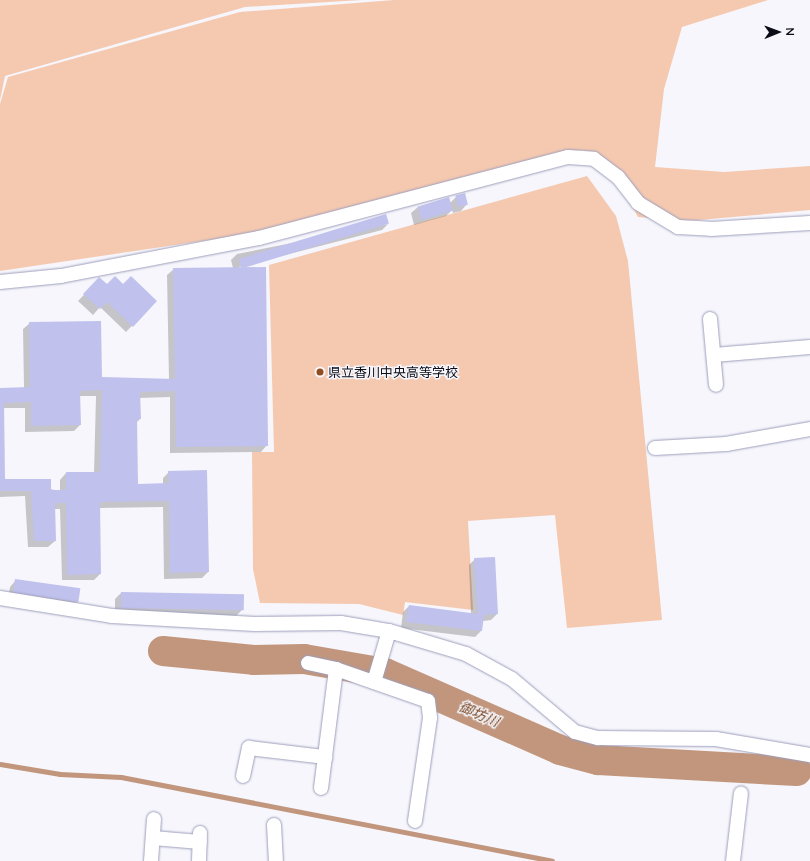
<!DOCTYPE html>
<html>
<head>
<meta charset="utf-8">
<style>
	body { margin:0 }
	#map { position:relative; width:810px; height:861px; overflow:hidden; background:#f6f6fc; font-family:Lato,"Noto Sans JP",sans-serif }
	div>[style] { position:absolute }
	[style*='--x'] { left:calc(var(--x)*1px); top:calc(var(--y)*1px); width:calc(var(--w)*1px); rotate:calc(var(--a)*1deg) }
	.green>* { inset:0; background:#f5c9b0 }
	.shadow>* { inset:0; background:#0003 }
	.stream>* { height:5px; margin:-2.5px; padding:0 2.5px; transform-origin:2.5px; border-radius:2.5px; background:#c1967d }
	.river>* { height:30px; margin:-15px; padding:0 15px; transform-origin:15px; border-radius:15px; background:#c1967d }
	.building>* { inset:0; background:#c0c1ed; transform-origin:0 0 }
	.roads { filter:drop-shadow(0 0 1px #9d9ebc) drop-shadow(0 0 1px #9d9ebc) }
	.street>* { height:14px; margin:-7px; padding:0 7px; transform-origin:7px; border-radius:7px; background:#fff }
	.dots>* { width:11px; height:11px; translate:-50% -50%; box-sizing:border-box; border:2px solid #f6f6fc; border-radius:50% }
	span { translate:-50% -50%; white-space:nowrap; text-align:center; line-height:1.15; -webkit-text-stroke:3px #f6f6fc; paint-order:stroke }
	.poi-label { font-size:13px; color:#0c0c16 }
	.left { translate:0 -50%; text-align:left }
	.water-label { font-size:14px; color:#723b15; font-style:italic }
	.north { position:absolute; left:758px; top:12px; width:40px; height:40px; -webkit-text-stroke:3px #f6f6fc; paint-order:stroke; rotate:89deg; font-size:11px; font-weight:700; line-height:16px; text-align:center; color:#0c0c16 }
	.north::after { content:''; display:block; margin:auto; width:14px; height:18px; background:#0c0c16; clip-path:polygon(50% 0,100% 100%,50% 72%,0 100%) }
</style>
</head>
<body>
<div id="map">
	<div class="green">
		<div style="clip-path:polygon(0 0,362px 0,245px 7px,5px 76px,0 100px)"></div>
		<div style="clip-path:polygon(394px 0,768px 0,682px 27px,664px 89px,655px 167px,724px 172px,810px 166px,810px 210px,688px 221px,638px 217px,606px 159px,582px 150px,256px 233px,0 271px,0 104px,8px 77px,240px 12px)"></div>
		<div style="clip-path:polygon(587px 176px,616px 216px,628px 261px,662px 620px,567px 628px,555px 515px,468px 521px,473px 610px,405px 602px,403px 615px,359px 604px,260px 603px,253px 569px,252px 452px,274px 452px,269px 265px)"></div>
	</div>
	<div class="shadow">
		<div style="clip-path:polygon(456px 197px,467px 204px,461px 211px,453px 213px,452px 210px,446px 216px,414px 225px,411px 213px,418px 207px,450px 203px)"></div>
		<div style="clip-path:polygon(evenodd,388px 224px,382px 230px,239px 267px,267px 445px,261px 452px,170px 453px,170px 397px,139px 398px,140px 419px,136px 423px,137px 485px,163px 484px,163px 478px,169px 472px,208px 572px,202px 578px,164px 579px,163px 507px,99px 508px,100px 574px,94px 580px,62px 580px,60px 509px,54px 509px,55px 541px,48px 547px,28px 547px,25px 496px,0 497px,0 389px,24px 388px,23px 329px,30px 323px,101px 378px,169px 380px,167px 275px,174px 269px,233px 268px,231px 260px,237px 254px,388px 224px,80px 396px,96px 396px,94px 473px,66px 473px,60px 480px,60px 491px,4px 480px,3px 408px,25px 408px,25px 432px,74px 431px,80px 425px,80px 396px)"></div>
		<div style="clip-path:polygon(99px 279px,107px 285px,123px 286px,156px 301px,126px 332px,100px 307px,93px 315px,78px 301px)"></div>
		<div style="clip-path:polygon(475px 559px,497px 614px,491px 620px,483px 621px,481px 631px,475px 637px,401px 628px,403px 612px,409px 606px,471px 614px,469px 565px)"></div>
		<div style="clip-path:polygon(16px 580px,79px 589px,77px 602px,71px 608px,8px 599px,10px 587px)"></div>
		<div style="clip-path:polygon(121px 593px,242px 610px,236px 616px,115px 613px,115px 599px)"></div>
	</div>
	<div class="stream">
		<div style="--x:0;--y:764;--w:61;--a:9.5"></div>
		<div style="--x:60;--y:774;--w:61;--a:2.8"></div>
		<div style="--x:121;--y:777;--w:439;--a:11"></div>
	</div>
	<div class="river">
		<div style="--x:163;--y:651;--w:91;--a:5.6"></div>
		<div style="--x:254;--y:660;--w:50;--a:-1.1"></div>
		<div style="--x:304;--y:659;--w:82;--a:9.8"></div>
		<div style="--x:385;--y:673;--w:191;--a:23.7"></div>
		<div style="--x:560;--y:750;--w:39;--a:15"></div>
		<div style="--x:598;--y:760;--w:199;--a:3.2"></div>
	</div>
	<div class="building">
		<div style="left:465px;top:193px;width:12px;height:10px;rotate:76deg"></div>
		<div style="left:449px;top:197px;width:14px;height:33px;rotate:73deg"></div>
		<div style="left:386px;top:214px;width:10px;height:154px;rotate:73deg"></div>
		<div style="clip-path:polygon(evenodd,266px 267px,268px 446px,176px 447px,175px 391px,140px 392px,141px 419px,137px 419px,138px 484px,169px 483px,168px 471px,207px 470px,209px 572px,170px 573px,169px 501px,100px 502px,101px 574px,67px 575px,66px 503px,55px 503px,56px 541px,34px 541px,31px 491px,0 491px,0 388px,30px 387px,29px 322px,101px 321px,102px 377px,175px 379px,173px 268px,266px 267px,102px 390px,100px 472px,66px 472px,66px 490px,51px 490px,51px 479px,5px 479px,4px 403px,31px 402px,31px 426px,81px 425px,80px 391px,102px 390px)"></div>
		<div style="clip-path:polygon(115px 276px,123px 284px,131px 276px,157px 301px,133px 327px,107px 302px,100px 309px,83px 294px,99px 277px,107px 284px)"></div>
		<div style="clip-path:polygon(495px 557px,498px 614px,484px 615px,482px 631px,406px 622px,409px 605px,478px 614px,474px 558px)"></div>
		<div style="left:15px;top:579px;width:66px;height:14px;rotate:8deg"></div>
		<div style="left:121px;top:592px;width:123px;height:16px;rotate:1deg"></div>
	</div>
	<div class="roads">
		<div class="street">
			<div style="--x:0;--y:282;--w:61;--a:-5.6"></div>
			<div style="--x:61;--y:276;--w:202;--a:-10.9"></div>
			<div style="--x:259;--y:238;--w:319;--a:-14.7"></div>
			<div style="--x:568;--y:157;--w:26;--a:4"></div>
			<div style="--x:594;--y:159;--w:30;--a:37"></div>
			<div style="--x:618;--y:177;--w:33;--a:52"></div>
			<div style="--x:638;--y:203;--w:47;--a:31"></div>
			<div style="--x:678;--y:227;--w:33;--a:3"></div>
			<div style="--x:711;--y:229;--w:99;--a:-3.5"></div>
			<div style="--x:710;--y:319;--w:66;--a:84.8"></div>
			<div style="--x:714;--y:355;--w:96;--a:-4.8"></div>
			<div style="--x:655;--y:448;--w:71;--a:-3.2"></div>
			<div style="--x:726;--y:444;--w:85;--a:-10.1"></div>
			<div style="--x:0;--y:598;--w:113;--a:9.1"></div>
			<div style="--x:112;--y:616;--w:143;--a:3.2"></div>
			<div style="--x:255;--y:624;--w:86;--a:-0.7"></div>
			<div style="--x:341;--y:623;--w:49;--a:9.5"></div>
			<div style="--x:389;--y:631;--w:80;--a:16.6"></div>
			<div style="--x:466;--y:654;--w:52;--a:28.5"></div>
			<div style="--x:512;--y:679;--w:82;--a:40.1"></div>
			<div style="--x:575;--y:732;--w:24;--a:15"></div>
			<div style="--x:598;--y:738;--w:118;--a:0.5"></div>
			<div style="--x:716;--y:739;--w:95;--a:9.7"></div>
			<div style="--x:308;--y:663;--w:29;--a:12"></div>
			<div style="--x:336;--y:669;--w:97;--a:19.2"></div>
			<div style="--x:428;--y:701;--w:17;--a:83"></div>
			<div style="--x:430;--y:718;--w:104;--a:98.3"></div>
			<div style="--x:374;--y:682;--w:53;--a:-73.6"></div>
			<div style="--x:243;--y:776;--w:29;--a:-78"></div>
			<div style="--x:249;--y:748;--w:77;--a:6.8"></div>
			<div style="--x:321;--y:788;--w:120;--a:-82.8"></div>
			<div style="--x:274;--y:825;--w:36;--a:87"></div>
			<div style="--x:153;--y:838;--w:47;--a:4.9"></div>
			<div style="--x:151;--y:861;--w:42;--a:-85.9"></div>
			<div style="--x:199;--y:861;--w:28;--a:-88"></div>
			<div style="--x:733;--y:861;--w:68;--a:-83.3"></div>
		</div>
	</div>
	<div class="dots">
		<div style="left:320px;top:372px;background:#914d1f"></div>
	</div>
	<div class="poi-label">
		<span class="left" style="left:328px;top:372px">県立香川中央高等学校</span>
	</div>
	<div class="water-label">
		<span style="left:479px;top:714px;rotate:24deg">御坊川</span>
	</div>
	<div class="north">N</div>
</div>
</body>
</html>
